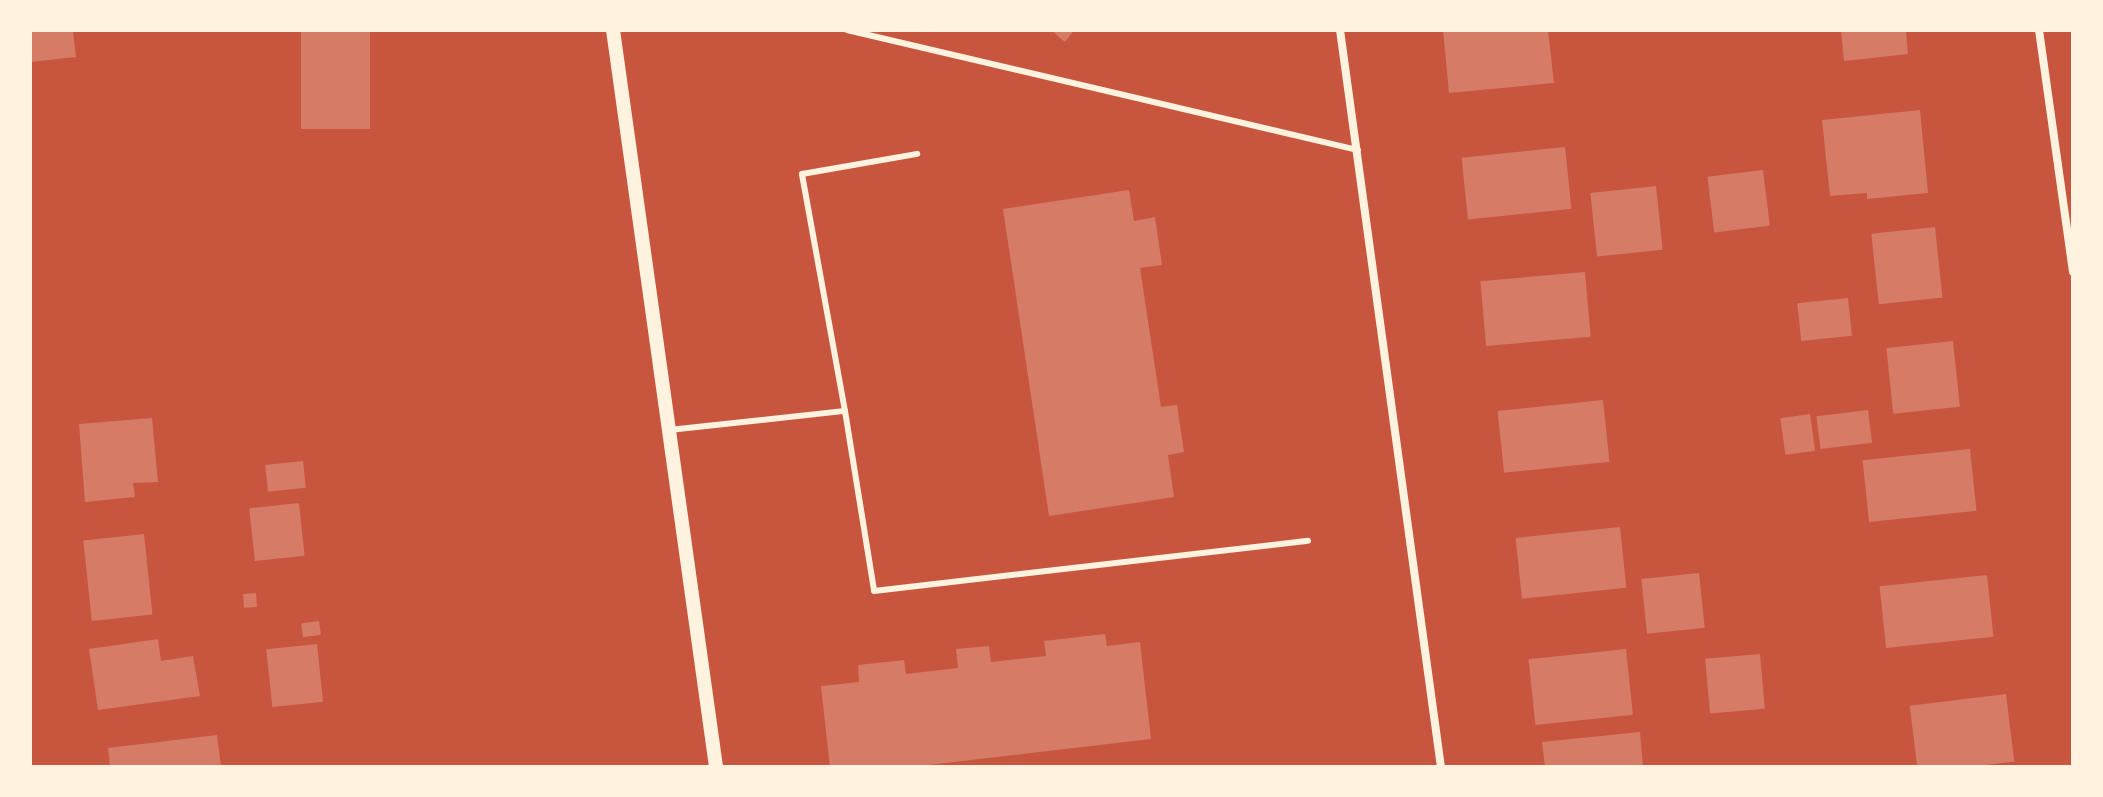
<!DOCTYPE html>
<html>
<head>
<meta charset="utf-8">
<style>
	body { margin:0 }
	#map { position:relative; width:2103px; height:797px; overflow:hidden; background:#c8553d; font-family:"Asap Condensed",sans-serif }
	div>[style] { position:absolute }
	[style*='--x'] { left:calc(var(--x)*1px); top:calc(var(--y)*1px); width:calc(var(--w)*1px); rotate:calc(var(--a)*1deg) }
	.building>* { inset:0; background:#d67c66; transform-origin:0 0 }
	.service>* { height:6px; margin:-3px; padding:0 3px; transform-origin:3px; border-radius:3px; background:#fff3e0 }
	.minor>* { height:8px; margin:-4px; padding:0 4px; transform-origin:4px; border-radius:4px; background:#fff3e0 }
	.tertiary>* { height:14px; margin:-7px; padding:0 7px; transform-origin:7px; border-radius:7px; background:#fff3e0 }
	span { translate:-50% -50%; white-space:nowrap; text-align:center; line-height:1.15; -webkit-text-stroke:6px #fff3e0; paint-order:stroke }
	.frame { position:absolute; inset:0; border:32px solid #fff3e0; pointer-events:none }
</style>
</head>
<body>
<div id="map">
	<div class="building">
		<div style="clip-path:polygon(30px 30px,73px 30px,76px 57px,30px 62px)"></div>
		<div style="left:301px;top:30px;width:69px;height:99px"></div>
		<div style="clip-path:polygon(1051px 30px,1074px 30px,1065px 42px)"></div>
		<div style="clip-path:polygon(1443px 30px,1548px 30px,1554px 83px,1449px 93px)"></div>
		<div style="clip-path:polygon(1841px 30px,1906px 30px,1908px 54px,1844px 61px)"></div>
		<div style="clip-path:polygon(1920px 110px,1928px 193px,1867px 199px,1867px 193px,1830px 196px,1822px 120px)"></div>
		<div style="left:1565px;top:147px;width:62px;height:104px;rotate:84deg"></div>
		<div style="left:1763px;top:170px;width:56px;height:56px;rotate:83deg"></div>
		<div style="left:1656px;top:186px;width:64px;height:66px;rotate:84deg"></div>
		<div style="clip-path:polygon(1129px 190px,1134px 221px,1155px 217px,1162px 265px,1140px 268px,1161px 407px,1177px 405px,1184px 452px,1168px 455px,1174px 497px,1049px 516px,1003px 209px)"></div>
		<div style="left:1935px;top:227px;width:71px;height:64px;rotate:84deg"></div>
		<div style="left:1585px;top:272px;width:65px;height:105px;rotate:85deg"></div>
		<div style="left:1848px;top:298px;width:38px;height:51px;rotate:84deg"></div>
		<div style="left:1953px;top:341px;width:66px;height:67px;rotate:84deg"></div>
		<div style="left:1603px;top:400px;width:62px;height:106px;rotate:84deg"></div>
		<div style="left:1868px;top:410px;width:33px;height:52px;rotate:83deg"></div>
		<div style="left:1810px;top:414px;width:37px;height:30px;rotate:82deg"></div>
		<div style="clip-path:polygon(152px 418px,158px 482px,133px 483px,135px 497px,85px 502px,79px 424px)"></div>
		<div style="left:1970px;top:449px;width:62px;height:108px;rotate:84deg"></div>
		<div style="left:303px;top:461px;width:27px;height:38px;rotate:84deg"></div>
		<div style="left:299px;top:503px;width:53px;height:50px;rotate:84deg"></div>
		<div style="left:1620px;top:527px;width:61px;height:105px;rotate:84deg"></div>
		<div style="left:144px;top:534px;width:81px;height:61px;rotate:84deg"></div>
		<div style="left:1699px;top:573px;width:55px;height:58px;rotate:84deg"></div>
		<div style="left:1987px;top:575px;width:62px;height:108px;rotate:84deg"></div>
		<div style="left:256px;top:593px;width:14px;height:13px;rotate:86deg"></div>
		<div style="left:319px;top:621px;width:14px;height:18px;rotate:82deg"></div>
		<div style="clip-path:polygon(1105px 634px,1107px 646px,1140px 642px,1151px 739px,911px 767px,830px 767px,821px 686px,859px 682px,858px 665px,904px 660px,906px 674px,958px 668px,956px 649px,989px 646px,991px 662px,1046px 656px,1044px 641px)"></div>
		<div style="clip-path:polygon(158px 639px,161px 661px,193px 656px,200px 696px,98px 710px,89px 649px)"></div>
		<div style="left:317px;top:644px;width:58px;height:51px;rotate:84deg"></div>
		<div style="left:1626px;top:649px;width:66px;height:98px;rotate:84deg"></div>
		<div style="left:1760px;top:654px;width:55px;height:55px;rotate:85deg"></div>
		<div style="left:2006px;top:694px;width:68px;height:97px;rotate:83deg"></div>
		<div style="clip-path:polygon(1640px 732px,1643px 767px,1545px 767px,1542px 742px)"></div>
		<div style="clip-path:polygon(217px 735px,221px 767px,110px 767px,108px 748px)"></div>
	</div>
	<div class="service">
		<div style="--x:847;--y:30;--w:525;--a:13.22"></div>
		<div style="--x:845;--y:411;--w:241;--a:-100.3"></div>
		<div style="--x:802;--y:174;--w:117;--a:-9.9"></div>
		<div style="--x:669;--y:430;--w:177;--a:-6.2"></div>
		<div style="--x:845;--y:411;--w:182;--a:80.8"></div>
		<div style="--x:874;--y:591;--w:437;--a:-6.6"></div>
	</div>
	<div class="minor">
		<div style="--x:1340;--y:30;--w:744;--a:82.2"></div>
		<div style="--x:2039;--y:30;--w:244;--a:82"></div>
	</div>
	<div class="tertiary">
		<div style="--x:613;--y:30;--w:744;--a:82.04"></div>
	</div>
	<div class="frame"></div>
</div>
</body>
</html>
